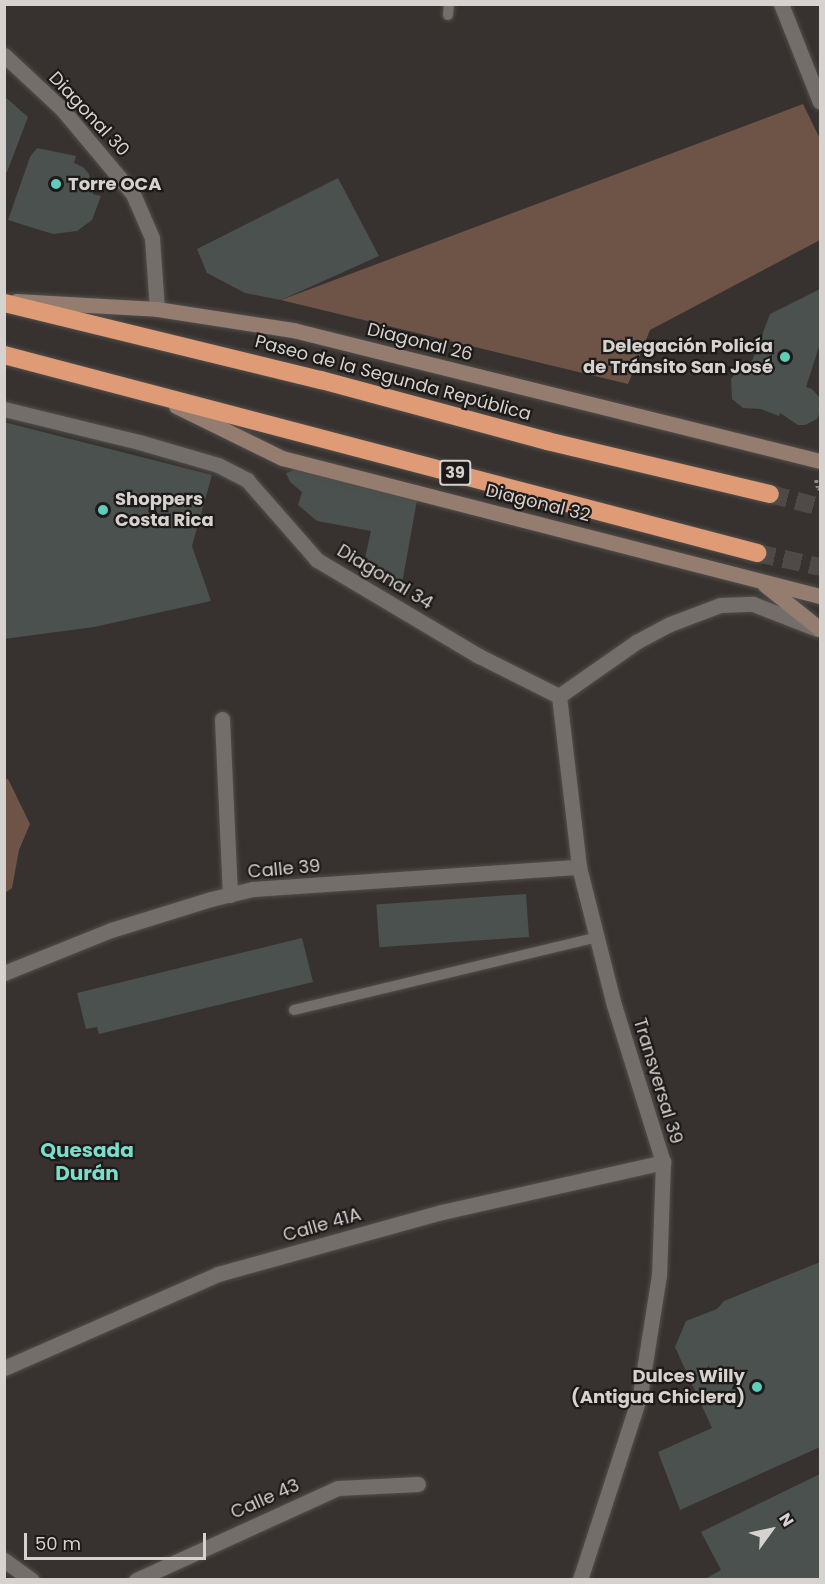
<!DOCTYPE html>
<html>
<head>
<meta charset="utf-8">
<style>
	body { margin:0 }
	#map { position:relative; width:825px; height:1584px; overflow:hidden; background:#37322f; font-family:Poppins,sans-serif }
	div>[style] { position:absolute }
	[style*='--x'] { left:calc(var(--x)*1px); top:calc(var(--y)*1px); width:calc(var(--w)*1px); rotate:calc(var(--a)*1deg) }
	.green>* { inset:0; background:#6e5446 }
	.building>* { inset:0; background:#4a514f; transform-origin:0 0 }
	.highway-tunnel>* { height:18px; margin-top:-9px; transform-origin:0; background:repeating-linear-gradient(90deg,#4f4a47 0 18px,transparent 0 27px) }
	.path>* { height:4px; margin-top:-2px; transform-origin:0; background:repeating-linear-gradient(90deg,#8d8986 0 3px,transparent 0 6px) }
	.roads { filter:drop-shadow(0 0 2px #514e4b) drop-shadow(0 0 2px #514e4b) }
	.lane>* { height:10px; margin:-5px; padding:0 5px; transform-origin:5px; border-radius:5px; background:#746e6b }
	.street>* { height:15px; margin:-7.5px; padding:0 7.5px; transform-origin:7.5px; border-radius:7.5px; background:#746e6b }
	.secondary>* { height:15px; margin:-7.5px; padding:0 7.5px; transform-origin:7.5px; border-radius:7.5px; background:#947c6e }
	.highway>* { height:18px; margin:-9px; padding:0 9px; transform-origin:9px; border-radius:9px; background:#de9b75 }
	.dots>* { width:16px; height:16px; translate:-50% -50%; box-sizing:border-box; border:3px solid #1d1a19; border-radius:50% }
	span { translate:-50% -50%; white-space:nowrap; text-align:center; line-height:1.15; -webkit-text-stroke:4.5px #1d1a19; paint-order:stroke }
	.shield-label span { padding:2px 4px; background:#1d1a19; border:2px solid; border-radius:4px; -webkit-text-stroke-width:0 }
	.shield-label { font-size:16px; color:#d5d2d0; font-weight:700 }
	.street-label { font-size:18px; color:#d5d2d0 }
	.poi-label { font-size:18px; color:#d5d2d0; font-weight:700 }
	.left { translate:0 -50%; text-align:left }
	.right { translate:-100% -50%; text-align:right }
	.neighbourhood-label { font-size:20px; color:#79dfcb; font-weight:700 }
	.frame { position:absolute; inset:0; border:6px solid #d5d2d0; pointer-events:none }
	.north { position:absolute; left:741px; top:1500px; width:60px; height:60px; -webkit-text-stroke:4px #1d1a19; paint-order:stroke; rotate:57deg; font-size:16px; font-weight:700; line-height:24px; text-align:center; color:#d5d2d0 }
	.north::after { content:''; display:block; margin:auto; width:21px; height:27px; background:#d5d2d0; clip-path:polygon(50% 0,100% 100%,50% 72%,0 100%) }
	.scale { position:absolute; left:24px; top:1533px; width:182px; height:27px; box-sizing:border-box; border:3px solid #d5d2d0; border-top:0; padding-left:8px; font-size:18px; line-height:21px; white-space:nowrap; color:#d5d2d0; -webkit-text-stroke:4px #1d1a19; paint-order:stroke }
</style>
</head>
<body>
<div id="map">
	<div class="green">
		<div style="clip-path:polygon(803px 104px,820px 139px,820px 240px,650px 330px,628px 384px,281px 300px)"></div>
		<div style="clip-path:polygon(8px 779px,30px 824px,19px 850px,12px 888px,5px 893px,4px 780px)"></div>
	</div>
	<div class="building">
		<div style="clip-path:polygon(5px 97px,28px 117px,7px 172px,5px 172px)"></div>
		<div style="clip-path:polygon(37px 148px,76px 156px,74px 163px,83px 167px,89px 174px,93px 194px,101px 196px,92px 220px,77px 231px,53px 234px,8px 220px,30px 157px)"></div>
		<div style="clip-path:polygon(338px 178px,379px 256px,281px 300px,245px 293px,207px 273px,197px 249px)"></div>
		<div style="clip-path:polygon(820px 289px,820px 344px,806px 387px,812px 389px,820px 398px,820px 412px,817px 419px,805px 425px,798px 425px,780px 413px,779px 416px,761px 409px,743px 408px,732px 399px,731px 379px,736px 372px,749px 369px,770px 314px)"></div>
		<div style="clip-path:polygon(4px 422px,212px 475px,192px 546px,211px 601px,94px 627px,4px 639px)"></div>
		<div style="clip-path:polygon(297px 469px,417px 500px,401px 589px,364px 563px,371px 531px,317px 521px,298px 505px,302px 492px,290px 482px,286px 473px)"></div>
		<div style="left:526px;top:894px;width:43px;height:150px;rotate:86deg"></div>
		<div style="clip-path:polygon(302px 938px,313px 982px,99px 1034px,97px 1027px,86px 1029px,77px 993px)"></div>
		<div style="clip-path:polygon(820px 1262px,820px 1447px,680px 1510px,658px 1452px,712px 1428px,675px 1347px,686px 1321px,717px 1309px,724px 1301px)"></div>
		<div style="clip-path:polygon(820px 1474px,820px 1580px,703px 1580px,721px 1570px,701px 1532px)"></div>
	</div>
	<div class="highway-tunnel">
		<div style="--x:770;--y:494;--w:52;--a:14.6"></div>
		<div style="--x:757;--y:553;--w:65;--a:12.5"></div>
	</div>
	<div class="path">
		<div style="--x:816;--y:480;--w:8;--a:76"></div>
		<div style="--x:818;--y:488;--w:2;--a:27"></div>
	</div>
	<div class="roads">
		<div class="lane">
			<div style="--x:448;--y:15;--w:11;--a:-85"></div>
			<div style="--x:294;--y:1010;--w:312;--a:-13.5"></div>
		</div>
		<div class="street">
			<div style="--x:781;--y:4;--w:105;--a:68.3"></div>
			<div style="--x:4;--y:55;--w:79;--a:43"></div>
			<div style="--x:62;--y:109;--w:111;--a:50.1"></div>
			<div style="--x:133;--y:194;--w:48;--a:66.6"></div>
			<div style="--x:152;--y:238;--w:71;--a:86"></div>
			<div style="--x:4;--y:409;--w:139;--a:13.7"></div>
			<div style="--x:139;--y:442;--w:82;--a:16.2"></div>
			<div style="--x:218;--y:465;--w:33;--a:27"></div>
			<div style="--x:247;--y:480;--w:106;--a:48.8"></div>
			<div style="--x:317;--y:560;--w:188;--a:30.7"></div>
			<div style="--x:479;--y:656;--w:89;--a:26.6"></div>
			<div style="--x:559;--y:696;--w:172;--a:83.3"></div>
			<div style="--x:579;--y:867;--w:142;--a:75.8"></div>
			<div style="--x:614;--y:1005;--w:164;--a:72.7"></div>
			<div style="--x:663;--y:1162;--w:113;--a:92"></div>
			<div style="--x:659;--y:1275;--w:121;--a:99"></div>
			<div style="--x:640;--y:1395;--w:194;--a:108"></div>
			<div style="--x:559;--y:696;--w:94;--a:-35"></div>
			<div style="--x:636;--y:642;--w:38;--a:-28"></div>
			<div style="--x:670;--y:624;--w:53;--a:-20.8"></div>
			<div style="--x:720;--y:605;--w:33;--a:-2"></div>
			<div style="--x:753;--y:604;--w:69;--a:21.3"></div>
			<div style="--x:222;--y:719;--w:176;--a:87.4"></div>
			<div style="--x:4;--y:973;--w:115;--a:-21.9"></div>
			<div style="--x:111;--y:930;--w:105;--a:-17.2"></div>
			<div style="--x:211;--y:899;--w:43;--a:-13.4"></div>
			<div style="--x:253;--y:889;--w:327;--a:-3.9"></div>
			<div style="--x:4;--y:1368;--w:234;--a:-23.7"></div>
			<div style="--x:218;--y:1274;--w:232;--a:-15.5"></div>
			<div style="--x:442;--y:1212;--w:227;--a:-12.7"></div>
			<div style="--x:4;--y:1560;--w:34;--a:36"></div>
			<div style="--x:136;--y:1580;--w:222;--a:-24.5"></div>
			<div style="--x:338;--y:1488;--w:80;--a:-2.9"></div>
		</div>
		<div class="secondary">
			<div style="--x:16;--y:301;--w:141;--a:3.2"></div>
			<div style="--x:157;--y:309;--w:138;--a:8.8"></div>
			<div style="--x:293;--y:330;--w:543;--a:13.96"></div>
			<div style="--x:176;--y:406;--w:118;--a:26.1"></div>
			<div style="--x:282;--y:458;--w:555;--a:14.39"></div>
			<div style="--x:765;--y:585;--w:70;--a:38.7"></div>
		</div>
		<div class="highway">
			<div style="--x:4;--y:303;--w:326;--a:13.7"></div>
			<div style="--x:321;--y:380;--w:234;--a:15.1"></div>
			<div style="--x:547;--y:441;--w:229;--a:13.4"></div>
			<div style="--x:4;--y:355;--w:779;--a:14.73"></div>
		</div>
	</div>
	<div class="dots">
		<div style="left:56px;top:184px;background:#5dceb9"></div>
		<div style="left:785px;top:357px;background:#5dceb9"></div>
		<div style="left:103px;top:510px;background:#5dceb9"></div>
		<div style="left:757px;top:1387px;background:#5dceb9"></div>
	</div>
	<div class="shield-label">
		<span style="left:455px;top:473px">39</span>
	</div>
	<div class="street-label">
		<span style="left:89px;top:114px;rotate:47deg">Diagonal 30</span>
		<span style="left:420px;top:342px;rotate:14deg">Diagonal 26</span>
		<span style="left:393px;top:378px;rotate:15deg">Paseo de la Segunda República</span>
		<span style="left:538px;top:503px;rotate:14deg">Diagonal 32</span>
		<span style="left:385px;top:577px;rotate:31deg">Diagonal 34</span>
		<span style="left:284px;top:869px;rotate:-5deg">Calle 39</span>
		<span style="left:658px;top:1081px;rotate:73deg">Transversal 39</span>
		<span style="left:322px;top:1225px;rotate:-16deg">Calle 41A</span>
		<span style="left:265px;top:1499px;rotate:-24deg">Calle 43</span>
	</div>
	<div class="poi-label">
		<span class="left" style="left:68px;top:184px">Torre OCA</span>
		<span class="right" style="left:773px;top:357px">Delegación Policía<br>de Tránsito San José</span>
		<span class="left" style="left:115px;top:510px">Shoppers<br>Costa Rica</span>
		<span class="right" style="left:745px;top:1387px">Dulces Willy<br>(Antigua Chiclera)</span>
	</div>
	<div class="neighbourhood-label">
		<span style="left:87px;top:1162px">Quesada<br>Durán</span>
	</div>
	<div class="frame"></div>
	<div class="north">N</div>
	<div class="scale">50 m</div>
</div>
</body>
</html>
